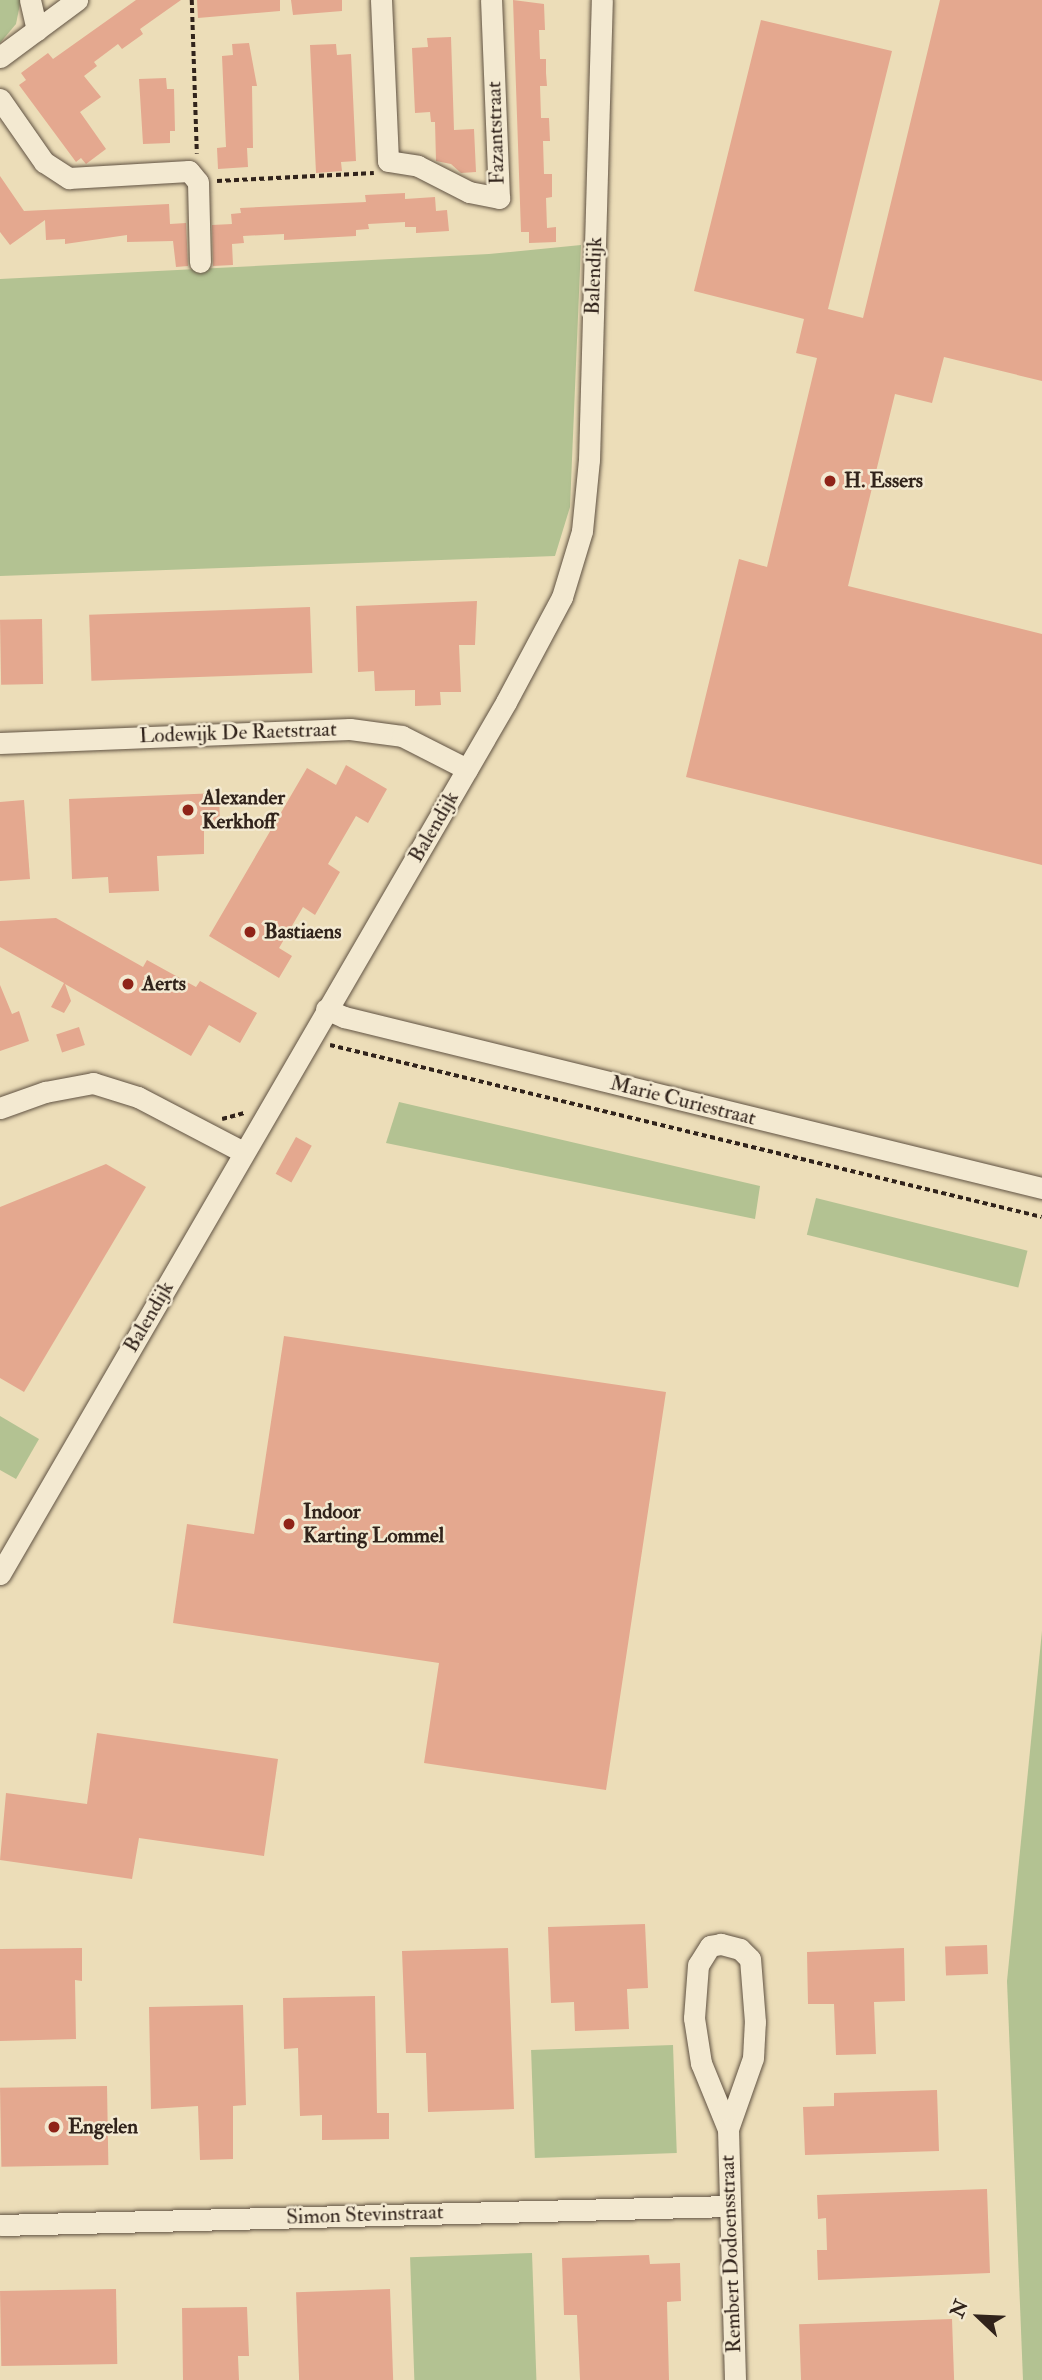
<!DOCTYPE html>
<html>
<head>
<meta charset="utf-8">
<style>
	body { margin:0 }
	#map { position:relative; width:1042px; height:2380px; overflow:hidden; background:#ecddb8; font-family:"IM FELL Double Pica",serif }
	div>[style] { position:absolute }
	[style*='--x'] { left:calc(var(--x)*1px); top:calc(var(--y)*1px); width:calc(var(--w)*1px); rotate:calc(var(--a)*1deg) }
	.green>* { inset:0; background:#b3c292; transform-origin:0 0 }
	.building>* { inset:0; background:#e4a88f; transform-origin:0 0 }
	.path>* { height:3.5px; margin-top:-1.75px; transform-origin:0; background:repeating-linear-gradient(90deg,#31231b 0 5px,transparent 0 8.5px) }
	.roads { filter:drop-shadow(0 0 2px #605242) drop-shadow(0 0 2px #605242) }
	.minor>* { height:21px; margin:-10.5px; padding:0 10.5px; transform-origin:10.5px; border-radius:10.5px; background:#f3e9d1 }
	.dots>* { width:19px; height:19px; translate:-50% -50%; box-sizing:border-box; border:4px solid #f3e9d1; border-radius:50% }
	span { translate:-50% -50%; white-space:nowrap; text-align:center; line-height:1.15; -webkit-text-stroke:5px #f3e9d1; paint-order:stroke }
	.street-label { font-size:21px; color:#31231b }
	.poi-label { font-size:21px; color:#31231b; font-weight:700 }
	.left { translate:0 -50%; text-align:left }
	.north { position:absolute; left:944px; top:2282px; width:70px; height:70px; -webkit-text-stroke:5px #f3e9d1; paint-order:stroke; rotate:293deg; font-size:19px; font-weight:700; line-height:28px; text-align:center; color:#31231b }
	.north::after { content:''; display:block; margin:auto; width:24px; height:32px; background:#31231b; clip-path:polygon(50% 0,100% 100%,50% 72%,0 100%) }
</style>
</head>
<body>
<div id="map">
	<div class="green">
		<div style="clip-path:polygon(0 0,20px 0,20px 4px,16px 24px,0 43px)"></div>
		<div style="clip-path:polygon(581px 245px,570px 507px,555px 556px,0 576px,0 279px,489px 254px)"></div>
		<div style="clip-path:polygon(399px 1102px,760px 1186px,755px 1219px,386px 1143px)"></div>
		<div style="left:816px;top:1198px;width:218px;height:38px;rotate:14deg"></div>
		<div style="clip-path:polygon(0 1416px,39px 1439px,16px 1479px,0 1470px)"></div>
		<div style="clip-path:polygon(1042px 1631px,1042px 2380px,1023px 2380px,1007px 1981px)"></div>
		<div style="left:673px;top:2045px;width:108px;height:142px;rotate:88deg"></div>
		<div style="left:532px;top:2253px;width:127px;height:122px;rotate:88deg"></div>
	</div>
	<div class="building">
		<div style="clip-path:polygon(136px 0,181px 0,140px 29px,143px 34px,122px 49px,118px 44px,94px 62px,97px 66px,84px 76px,101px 97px,80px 112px,106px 149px,86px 164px,81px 158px,76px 162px,19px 85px,26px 80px,21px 73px,48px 53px,53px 59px)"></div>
		<div style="clip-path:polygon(197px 0,280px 0,280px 11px,198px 18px)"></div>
		<div style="clip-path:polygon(291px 0,342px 0,342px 11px,293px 15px)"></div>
		<div style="clip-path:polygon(513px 0,544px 4px,545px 30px,539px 30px,540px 59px,546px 59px,546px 73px,547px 86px,540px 86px,541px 118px,549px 118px,550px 141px,543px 141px,544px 174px,552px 174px,552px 197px,546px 198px,547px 228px,556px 227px,556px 242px,529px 243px,529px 232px,521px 232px)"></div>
		<div style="clip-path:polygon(940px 0,1042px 0,1042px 381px,944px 357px,932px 403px,895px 394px,848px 586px,1042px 634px,1042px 865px,686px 777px,739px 559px,767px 567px,817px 358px,796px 353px,804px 319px,694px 291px,761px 20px,892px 51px,828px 309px,863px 318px)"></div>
		<div style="clip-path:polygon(451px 37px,454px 130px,474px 129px,476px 172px,461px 173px,451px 164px,436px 161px,435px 122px,431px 122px,430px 112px,415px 113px,412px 48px,428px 47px,427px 38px)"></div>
		<div style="clip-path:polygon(249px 43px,257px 86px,252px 86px,253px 148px,247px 148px,248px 167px,218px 169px,217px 148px,226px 147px,222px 56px,233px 55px,232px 44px)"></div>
		<div style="clip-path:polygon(336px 44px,337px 55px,351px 54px,356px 161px,341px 162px,342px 171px,316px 173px,310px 45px)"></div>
		<div style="clip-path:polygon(166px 78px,167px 89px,174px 89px,175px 131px,170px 131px,170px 143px,143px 144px,139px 79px)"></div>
		<div style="clip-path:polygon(0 176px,24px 211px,169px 204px,170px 224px,186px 223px,188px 266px,176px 267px,173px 241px,127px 242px,127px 235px,65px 244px,65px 239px,46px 240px,45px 220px,10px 245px,0 232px)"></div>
		<div style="clip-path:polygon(405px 193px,405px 199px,435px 197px,436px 211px,447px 210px,449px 231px,416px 233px,416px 227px,405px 227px,405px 222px,368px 224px,369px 229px,356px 230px,356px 236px,284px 240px,284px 234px,243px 236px,244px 243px,232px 244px,233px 265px,213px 266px,212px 225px,232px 224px,231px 214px,241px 213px,240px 208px,366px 202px,365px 195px)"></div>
		<div style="clip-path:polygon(477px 601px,475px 645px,459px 645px,461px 692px,440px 692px,441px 705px,415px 706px,415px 690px,375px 691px,374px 671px,358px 672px,356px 606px)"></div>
		<div style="left:310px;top:607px;width:66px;height:221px;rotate:88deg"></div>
		<div style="left:42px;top:619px;width:65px;height:42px;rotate:89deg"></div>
		<div style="clip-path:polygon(346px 765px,387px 789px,368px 823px,356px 816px,328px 864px,340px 872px,315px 915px,303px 907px,279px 948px,292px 956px,279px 978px,209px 936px,307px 768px,336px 785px)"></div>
		<div style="clip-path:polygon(219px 793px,220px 825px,204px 824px,204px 854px,157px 856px,159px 891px,109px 893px,108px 877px,72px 879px,69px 799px)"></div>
		<div style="clip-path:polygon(24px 800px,30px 879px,0 881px,0 802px)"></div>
		<div style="clip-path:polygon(56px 918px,143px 967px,147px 960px,196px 987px,200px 981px,257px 1013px,240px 1043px,209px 1025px,191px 1056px,65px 984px,71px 1001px,64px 1013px,51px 1007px,64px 983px,0 947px,0 921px)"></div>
		<div style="clip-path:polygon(0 985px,12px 1014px,19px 1011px,29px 1041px,0 1051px)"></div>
		<div style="left:79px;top:1027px;width:19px;height:24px;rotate:72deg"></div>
		<div style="left:296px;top:1137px;width:18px;height:42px;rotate:29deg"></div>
		<div style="clip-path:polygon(106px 1164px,146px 1187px,24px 1392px,0 1378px,0 1207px)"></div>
		<div style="clip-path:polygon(284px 1336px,666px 1392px,606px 1790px,424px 1763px,439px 1663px,173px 1623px,187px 1524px,254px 1534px)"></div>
		<div style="clip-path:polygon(97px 1733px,278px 1759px,264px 1856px,139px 1838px,132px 1879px,0 1860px,6px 1793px,87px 1804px)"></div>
		<div style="clip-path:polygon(645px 1924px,648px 1988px,627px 1989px,629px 2029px,575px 2031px,574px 2002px,551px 2003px,548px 1927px)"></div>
		<div style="left:987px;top:1945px;width:29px;height:42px;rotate:88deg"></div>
		<div style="clip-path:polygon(82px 1948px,82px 1981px,75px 1980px,76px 2039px,0 2041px,0 1949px)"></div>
		<div style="clip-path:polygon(508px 1948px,514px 2109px,428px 2112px,426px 2053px,406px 2053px,402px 1951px)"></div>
		<div style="clip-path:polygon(904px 1948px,905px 2001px,874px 2002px,876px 2054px,836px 2055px,834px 2004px,808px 2004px,807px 1952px)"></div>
		<div style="clip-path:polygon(375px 1996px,377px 2113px,389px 2113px,389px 2139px,322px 2140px,322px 2115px,300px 2116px,298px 2048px,284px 2049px,283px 1998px)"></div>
		<div style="clip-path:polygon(243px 2005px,246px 2105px,233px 2106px,233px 2159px,200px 2160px,198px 2106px,151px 2109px,149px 2007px)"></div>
		<div style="left:107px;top:2086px;width:79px;height:107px;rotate:89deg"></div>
		<div style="clip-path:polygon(937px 2090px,939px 2151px,805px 2155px,803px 2107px,834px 2106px,834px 2093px)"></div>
		<div style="clip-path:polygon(987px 2189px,990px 2273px,818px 2280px,817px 2250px,827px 2250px,826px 2218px,818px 2219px,817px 2195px)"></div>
		<div style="clip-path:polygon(649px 2255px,650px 2264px,680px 2263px,681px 2301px,667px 2302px,669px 2380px,580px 2380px,577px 2315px,564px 2315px,562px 2258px)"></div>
		<div style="left:116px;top:2289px;width:75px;height:116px;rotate:89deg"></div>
		<div style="left:390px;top:2289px;width:91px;height:94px;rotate:88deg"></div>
		<div style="clip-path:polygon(247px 2307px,249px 2356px,238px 2356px,239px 2380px,183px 2380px,182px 2308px)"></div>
		<div style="left:952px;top:2319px;width:61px;height:153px;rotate:88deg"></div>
	</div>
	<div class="path">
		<div style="--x:192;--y:0;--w:154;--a:88.1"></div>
		<div style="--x:217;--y:181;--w:157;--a:-2.9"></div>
		<div style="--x:330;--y:1045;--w:732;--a:13.58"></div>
		<div style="--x:222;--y:1119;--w:24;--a:-15"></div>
	</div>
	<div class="roads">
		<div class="minor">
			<div style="--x:30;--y:0;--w:31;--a:77"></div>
			<div style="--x:381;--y:0;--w:161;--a:87.5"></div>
			<div style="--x:388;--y:161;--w:30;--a:9"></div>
			<div style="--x:418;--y:166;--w:57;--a:27"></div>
			<div style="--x:469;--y:192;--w:31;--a:11"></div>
			<div style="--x:499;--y:198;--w:198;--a:-92.3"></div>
			<div style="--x:0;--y:57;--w:96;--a:-36.5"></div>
			<div style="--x:0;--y:99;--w:77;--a:55.1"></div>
			<div style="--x:44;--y:162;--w:30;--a:33"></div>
			<div style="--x:69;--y:178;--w:120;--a:-3.3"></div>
			<div style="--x:189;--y:171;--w:14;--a:51"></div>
			<div style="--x:198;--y:182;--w:80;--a:88.6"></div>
			<div style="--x:0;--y:743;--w:350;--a:-2.3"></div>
			<div style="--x:350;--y:729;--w:52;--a:7.7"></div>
			<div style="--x:402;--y:736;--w:73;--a:26.9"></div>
			<div style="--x:326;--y:1009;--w:20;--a:24"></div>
			<div style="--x:344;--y:1017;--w:719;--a:13.77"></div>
			<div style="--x:0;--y:1108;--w:48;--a:-19.6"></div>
			<div style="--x:45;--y:1092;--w:49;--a:-10.6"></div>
			<div style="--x:93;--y:1083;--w:47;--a:17.3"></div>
			<div style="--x:138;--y:1097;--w:119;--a:27.6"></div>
			<div style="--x:0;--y:1574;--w:1008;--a:-59.87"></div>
			<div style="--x:506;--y:702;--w:119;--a:-61.9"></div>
			<div style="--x:562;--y:597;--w:69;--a:-73.1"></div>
			<div style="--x:582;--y:531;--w:71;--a:-84.4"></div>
			<div style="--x:589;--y:460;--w:460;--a:-88.4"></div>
			<div style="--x:728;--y:2129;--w:75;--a:-70.6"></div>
			<div style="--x:753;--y:2058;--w:36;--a:-87"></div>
			<div style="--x:755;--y:2022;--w:63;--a:-94.5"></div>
			<div style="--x:750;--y:1959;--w:14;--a:-135"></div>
			<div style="--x:740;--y:1949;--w:20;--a:-165"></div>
			<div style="--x:721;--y:1944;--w:11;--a:170"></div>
			<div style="--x:710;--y:1946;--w:22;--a:122"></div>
			<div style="--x:698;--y:1965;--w:53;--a:94.3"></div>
			<div style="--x:694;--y:2018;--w:46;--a:81.2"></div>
			<div style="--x:701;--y:2063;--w:71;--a:67.8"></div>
			<div style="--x:728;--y:2129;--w:251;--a:88.4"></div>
			<div style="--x:0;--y:2225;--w:730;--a:-1.49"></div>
		</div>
	</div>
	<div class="dots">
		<div style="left:830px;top:481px;background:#8f2418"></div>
		<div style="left:188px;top:810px;background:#8f2418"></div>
		<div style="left:250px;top:932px;background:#8f2418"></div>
		<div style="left:128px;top:984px;background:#8f2418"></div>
		<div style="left:289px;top:1524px;background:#8f2418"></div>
		<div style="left:54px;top:2127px;background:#8f2418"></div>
	</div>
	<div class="street-label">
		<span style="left:496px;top:133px;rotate:-92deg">Fazantstraat</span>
		<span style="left:594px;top:276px;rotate:-88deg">Balendijk</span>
		<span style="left:238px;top:733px;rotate:-2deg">Lodewijk De Raetstraat</span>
		<span style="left:434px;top:827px;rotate:-60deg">Balendijk</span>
		<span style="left:683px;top:1101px;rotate:14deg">Marie Curiestraat</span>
		<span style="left:149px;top:1317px;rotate:-60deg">Balendijk</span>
		<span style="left:365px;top:2215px;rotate:-2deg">Simon Stevinstraat</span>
		<span style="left:731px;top:2254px;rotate:-92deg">Rembert Dodoensstraat</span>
	</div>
	<div class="poi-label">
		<span class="left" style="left:844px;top:481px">H. Essers</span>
		<span class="left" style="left:202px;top:810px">Alexander<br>Kerkhoff</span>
		<span class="left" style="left:264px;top:932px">Bastiaens</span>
		<span class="left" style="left:142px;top:984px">Aerts</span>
		<span class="left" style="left:303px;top:1524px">Indoor<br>Karting Lommel</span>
		<span class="left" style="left:68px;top:2127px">Engelen</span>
	</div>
	<div class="north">N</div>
</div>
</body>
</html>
